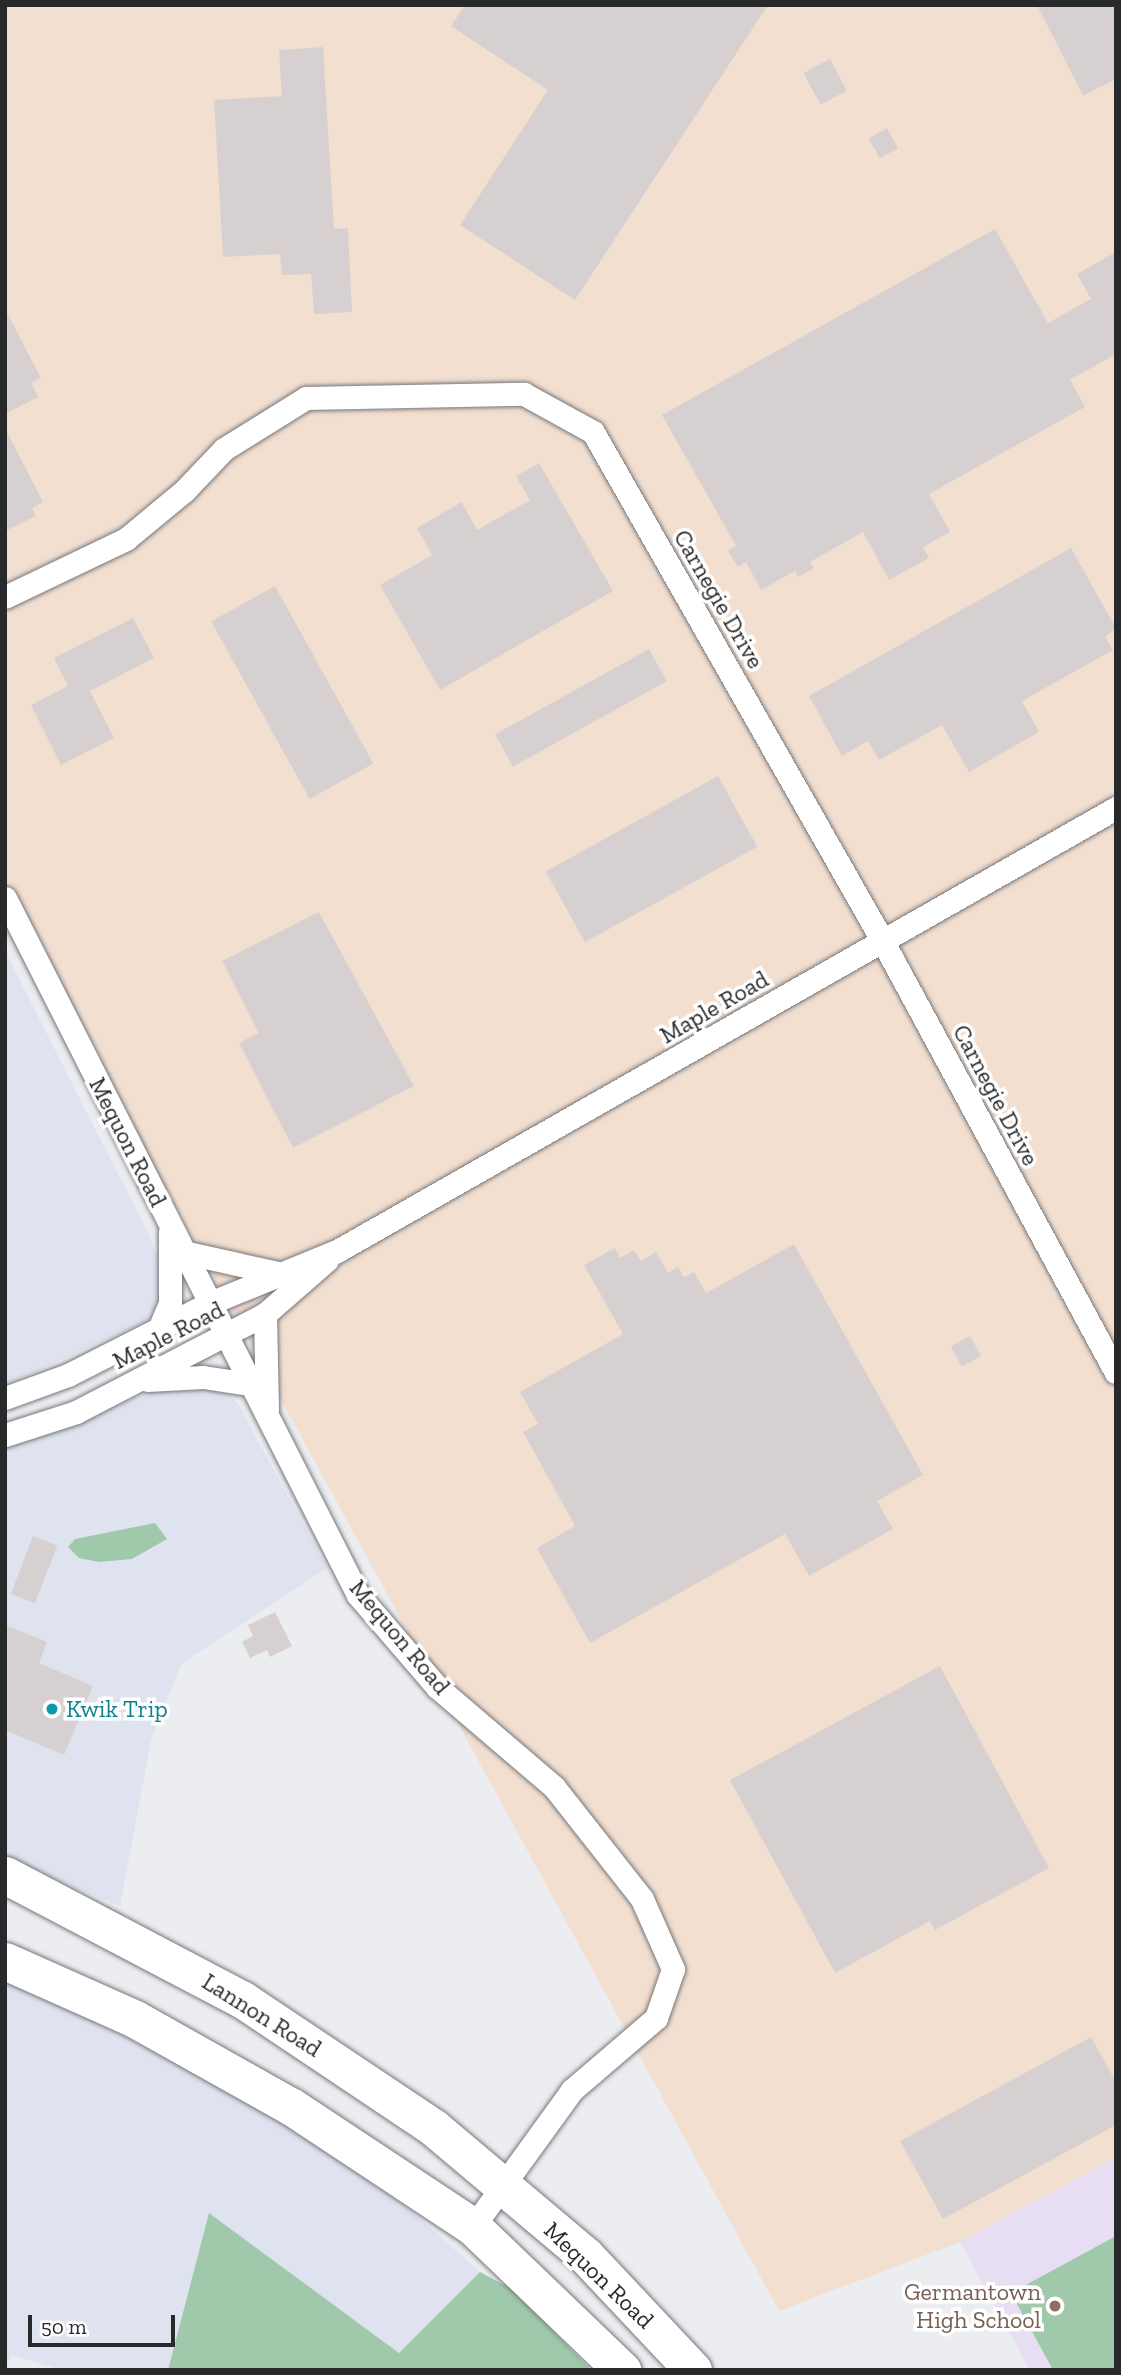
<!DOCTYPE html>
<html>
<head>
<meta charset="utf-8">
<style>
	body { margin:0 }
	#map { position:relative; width:1121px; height:2375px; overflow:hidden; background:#ebedf1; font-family:"Zilla Slab",serif }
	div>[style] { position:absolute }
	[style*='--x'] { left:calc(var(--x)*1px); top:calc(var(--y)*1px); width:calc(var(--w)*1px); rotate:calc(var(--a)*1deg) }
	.built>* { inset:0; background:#dfe3ef }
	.industrial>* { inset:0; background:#f3dfd0 }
	.education>* { inset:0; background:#e8def3 }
	.green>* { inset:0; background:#a0c9ab }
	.building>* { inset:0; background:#d6d1d0; transform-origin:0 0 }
	.roads { filter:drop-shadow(0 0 2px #77787c) drop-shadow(0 0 2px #77787c) }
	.street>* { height:23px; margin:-11.5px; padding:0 11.5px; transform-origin:11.5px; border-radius:11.5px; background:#fff }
	.primary>* { height:37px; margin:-18.5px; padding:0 18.5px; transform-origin:18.5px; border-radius:18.5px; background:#fff }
	.dots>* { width:19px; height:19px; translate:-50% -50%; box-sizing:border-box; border:4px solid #fff; border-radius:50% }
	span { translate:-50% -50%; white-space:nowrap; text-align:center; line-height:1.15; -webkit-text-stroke:7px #fff; paint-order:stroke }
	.street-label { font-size:24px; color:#28292b }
	.culture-label { font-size:24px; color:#0d838f }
	.left { translate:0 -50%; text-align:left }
	.education-label { font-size:24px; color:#785e54 }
	.right { translate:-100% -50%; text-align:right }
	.frame { position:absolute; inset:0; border:7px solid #28292b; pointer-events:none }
	.scale { position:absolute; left:28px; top:2315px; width:147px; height:32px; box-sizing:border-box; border:4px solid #28292b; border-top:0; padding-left:9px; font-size:21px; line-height:24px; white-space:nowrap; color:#28292b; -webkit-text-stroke:5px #fff; paint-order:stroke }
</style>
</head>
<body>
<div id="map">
	<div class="built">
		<div style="clip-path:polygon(5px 951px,148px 1233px,160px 1263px,161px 1301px,147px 1321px,5px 1385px)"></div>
		<div style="clip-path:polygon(192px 1384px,227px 1392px,238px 1404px,327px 1568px,181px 1664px,151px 1741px,120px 1906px,5px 1860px,5px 1449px,156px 1390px)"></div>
		<div style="clip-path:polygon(5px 1978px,76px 2010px,272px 2116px,407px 2207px,480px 2272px,399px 2353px,209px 2214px,168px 2370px,60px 2370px,13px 2355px,5px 2367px)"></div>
	</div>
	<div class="industrial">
		<div style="clip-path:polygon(5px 5px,1116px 5px,1116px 2157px,960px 2242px,779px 2311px,150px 1160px,5px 881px)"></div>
	</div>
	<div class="education">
		<div style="clip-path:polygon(1116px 2157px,1116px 2370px,1030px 2370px,960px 2242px)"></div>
	</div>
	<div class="green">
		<div style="clip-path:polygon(155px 1523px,167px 1539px,132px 1559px,99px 1562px,79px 1558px,68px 1547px,75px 1539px)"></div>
		<div style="clip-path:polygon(209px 2213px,399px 2353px,480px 2272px,512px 2289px,591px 2370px,168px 2370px)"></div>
		<div style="clip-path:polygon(1116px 2236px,1116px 2370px,1053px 2370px,1011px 2293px)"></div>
	</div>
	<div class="building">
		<div style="clip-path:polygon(465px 5px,768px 5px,575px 300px,460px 225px,548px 90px,451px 26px)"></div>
		<div style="clip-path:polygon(1037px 5px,1116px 5px,1116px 79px,1083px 96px)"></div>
		<div style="clip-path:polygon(323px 47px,334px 229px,348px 228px,352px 312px,314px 314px,311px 274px,282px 275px,280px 254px,223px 257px,214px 100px,282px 96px,279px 50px)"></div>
		<div style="left:830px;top:59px;width:36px;height:30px;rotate:62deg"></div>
		<div style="left:887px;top:128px;width:23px;height:21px;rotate:61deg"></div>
		<div style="clip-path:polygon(995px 229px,1048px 323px,1091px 299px,1077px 274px,1116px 252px,1116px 354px,1070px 380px,1085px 407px,929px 494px,950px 532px,923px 547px,929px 558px,889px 580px,863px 532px,810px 562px,814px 568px,798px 577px,795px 571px,761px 590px,746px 562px,738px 567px,728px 551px,736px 546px,662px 415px)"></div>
		<div style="clip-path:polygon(5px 309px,41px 378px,31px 383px,38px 397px,5px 414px)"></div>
		<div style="clip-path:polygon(5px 428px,43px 502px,32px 508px,36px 516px,5px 531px)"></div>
		<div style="clip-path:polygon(539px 463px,613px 591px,440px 690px,380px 585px,432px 555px,417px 528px,462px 502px,477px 530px,530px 500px,516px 476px)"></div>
		<div style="clip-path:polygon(1071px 548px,1116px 628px,1105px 637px,1113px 650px,1022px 701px,1039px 732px,969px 772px,942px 725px,879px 760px,868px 741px,842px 756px,809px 696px)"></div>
		<div style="left:275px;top:586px;width:203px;height:73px;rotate:61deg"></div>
		<div style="clip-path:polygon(133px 618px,154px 658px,90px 691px,114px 738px,61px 765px,31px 705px,68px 686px,54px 658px)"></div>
		<div style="left:649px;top:649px;width:37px;height:176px;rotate:61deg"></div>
		<div style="left:718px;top:776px;width:81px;height:197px;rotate:61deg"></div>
		<div style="clip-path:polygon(319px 912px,414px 1086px,293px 1148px,239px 1043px,259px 1033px,222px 961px)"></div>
		<div style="clip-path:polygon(794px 1244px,923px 1475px,877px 1501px,893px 1529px,809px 1576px,785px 1534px,590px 1643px,537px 1548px,575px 1526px,523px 1432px,538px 1424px,520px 1392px,623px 1334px,584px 1265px,615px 1248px,620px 1258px,634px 1250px,641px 1261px,656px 1252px,668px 1273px,678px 1267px,684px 1277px,694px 1272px,706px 1293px)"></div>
		<div style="left:970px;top:1336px;width:23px;height:22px;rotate:61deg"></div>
		<div style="left:33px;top:1536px;width:26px;height:62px;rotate:21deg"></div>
		<div style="clip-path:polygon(275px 1612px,292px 1646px,270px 1657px,267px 1650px,250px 1658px,242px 1642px,253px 1636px,248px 1625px)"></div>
		<div style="clip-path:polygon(5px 1625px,47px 1642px,39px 1663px,93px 1686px,64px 1755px,5px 1730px)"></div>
		<div style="clip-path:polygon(940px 1666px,1049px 1868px,935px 1930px,930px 1921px,835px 1973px,730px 1780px)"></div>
		<div style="clip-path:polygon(1091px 2037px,1116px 2082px,1116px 2125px,943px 2219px,900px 2141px)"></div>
	</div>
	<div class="roads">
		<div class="street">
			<div style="--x:5;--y:597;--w:134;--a:-25.6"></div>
			<div style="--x:126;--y:539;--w:75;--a:-39.6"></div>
			<div style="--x:184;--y:491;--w:58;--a:-46.4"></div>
			<div style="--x:224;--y:449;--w:97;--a:-31.9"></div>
			<div style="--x:306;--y:398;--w:218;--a:-1.1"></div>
			<div style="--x:524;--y:394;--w:79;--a:28.8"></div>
			<div style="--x:593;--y:432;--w:584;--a:60.36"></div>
			<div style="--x:882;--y:940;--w:491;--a:61.6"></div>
			<div style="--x:5;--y:898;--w:781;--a:63.14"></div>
			<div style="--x:358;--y:1595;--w:121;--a:49.3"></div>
			<div style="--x:437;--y:1687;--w:154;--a:40.5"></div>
			<div style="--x:554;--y:1787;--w:142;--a:51.8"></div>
			<div style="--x:642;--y:1899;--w:77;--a:66.1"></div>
			<div style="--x:673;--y:1969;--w:52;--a:109.1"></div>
			<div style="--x:656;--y:2018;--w:111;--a:139.4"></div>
			<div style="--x:572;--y:2090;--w:169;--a:125.9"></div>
			<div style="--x:183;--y:1252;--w:97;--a:12.5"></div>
			<div style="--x:265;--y:1314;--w:95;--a:88.8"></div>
			<div style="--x:159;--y:1329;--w:28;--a:-67"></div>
			<div style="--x:170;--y:1303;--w:71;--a:-90"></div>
			<div style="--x:147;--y:1380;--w:56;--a:-3.1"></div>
			<div style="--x:203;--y:1377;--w:48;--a:8.5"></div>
			<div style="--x:5;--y:1398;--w:67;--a:-20.1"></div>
			<div style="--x:68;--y:1375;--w:159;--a:-26.9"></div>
			<div style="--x:210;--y:1303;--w:137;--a:-22.3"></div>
			<div style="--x:337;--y:1251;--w:896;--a:-29.63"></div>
			<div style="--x:5;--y:1435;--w:75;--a:-17.9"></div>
			<div style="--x:76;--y:1412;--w:213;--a:-27.4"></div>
			<div style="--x:265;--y:1314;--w:82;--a:-41.1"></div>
		</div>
		<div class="primary">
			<div style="--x:5;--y:1875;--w:269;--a:27.7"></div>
			<div style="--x:243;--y:2000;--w:230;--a:33.8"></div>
			<div style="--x:434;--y:2128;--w:197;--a:40.1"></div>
			<div style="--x:585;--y:2255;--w:158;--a:46.8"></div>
			<div style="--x:5;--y:1961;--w:142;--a:24"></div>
			<div style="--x:135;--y:2019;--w:180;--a:29.3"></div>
			<div style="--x:292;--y:2107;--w:217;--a:33.5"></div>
			<div style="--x:473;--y:2227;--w:207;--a:43.8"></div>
		</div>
	</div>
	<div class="dots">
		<div style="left:52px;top:1709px;background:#0f9aa8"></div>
		<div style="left:1055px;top:2306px;background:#8d6e63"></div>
	</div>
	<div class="street-label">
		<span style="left:719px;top:599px;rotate:60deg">Carnegie Drive</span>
		<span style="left:714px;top:1007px;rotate:-30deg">Maple Road</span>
		<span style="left:996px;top:1095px;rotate:62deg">Carnegie Drive</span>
		<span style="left:128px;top:1142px;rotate:63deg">Mequon Road</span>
		<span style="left:168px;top:1335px;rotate:-27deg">Maple Road</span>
		<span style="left:400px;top:1637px;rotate:50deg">Mequon Road</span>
		<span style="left:262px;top:2015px;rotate:32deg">Lannon Road</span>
		<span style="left:599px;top:2275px;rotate:44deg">Mequon Road</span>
	</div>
	<div class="culture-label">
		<span class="left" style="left:66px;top:1709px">Kwik Trip</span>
	</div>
	<div class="education-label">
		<span class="right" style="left:1041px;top:2306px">Germantown<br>High School</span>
	</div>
	<div class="frame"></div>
	<div class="scale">50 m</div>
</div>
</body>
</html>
